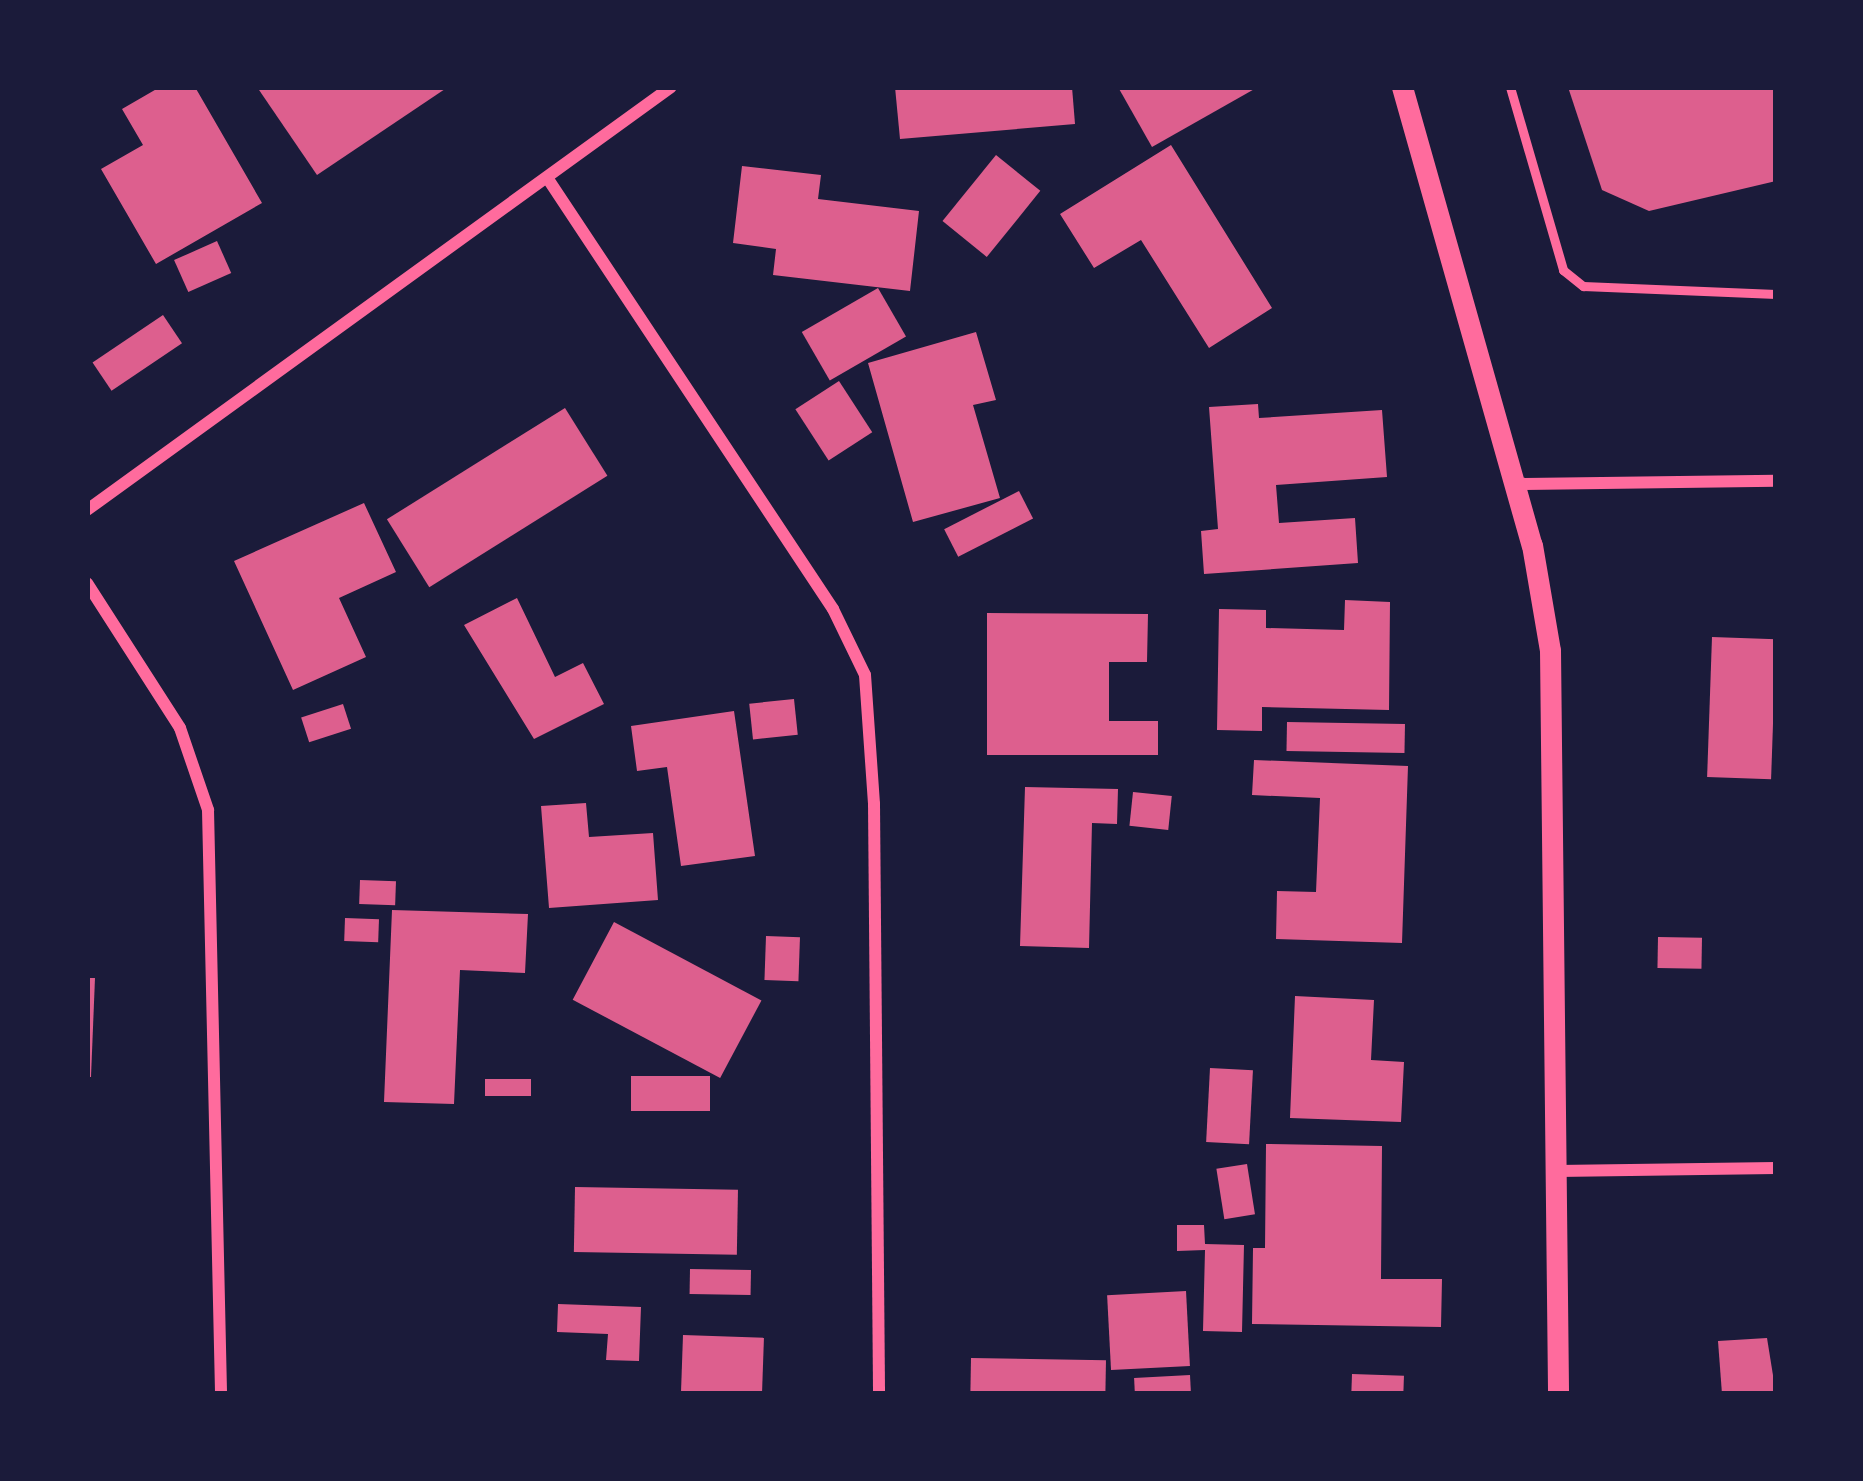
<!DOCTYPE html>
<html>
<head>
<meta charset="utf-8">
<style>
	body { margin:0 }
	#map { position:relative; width:1863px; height:1481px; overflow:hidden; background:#1b1b3a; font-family:"Source Serif 4",serif }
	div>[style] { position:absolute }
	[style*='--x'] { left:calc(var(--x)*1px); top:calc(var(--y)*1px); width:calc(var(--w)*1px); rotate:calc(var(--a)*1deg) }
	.building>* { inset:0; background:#dd5f8e; transform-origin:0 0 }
	.service>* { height:9px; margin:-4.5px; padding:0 4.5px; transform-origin:4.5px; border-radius:4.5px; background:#ff6b9d }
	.minor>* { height:12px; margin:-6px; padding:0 6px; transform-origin:6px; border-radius:6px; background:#ff6b9d }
	.tertiary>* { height:21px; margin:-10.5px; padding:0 10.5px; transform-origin:10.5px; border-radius:10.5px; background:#ff6b9d }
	span { translate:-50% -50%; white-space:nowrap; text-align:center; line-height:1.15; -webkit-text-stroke:10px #1b1b3a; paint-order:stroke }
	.frame { position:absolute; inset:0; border:90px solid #1b1b3a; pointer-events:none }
</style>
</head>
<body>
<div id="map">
	<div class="building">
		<div style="clip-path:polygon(160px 87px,195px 87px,262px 203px,156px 264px,101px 169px,143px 145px,122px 109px)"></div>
		<div style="clip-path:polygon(257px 87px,448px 87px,317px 175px)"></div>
		<div style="clip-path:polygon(895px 87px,1072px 87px,1075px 124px,900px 139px)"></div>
		<div style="clip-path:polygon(1118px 87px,1258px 87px,1152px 147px)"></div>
		<div style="clip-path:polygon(1568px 87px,1776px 87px,1776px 181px,1649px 211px,1602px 190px)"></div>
		<div style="clip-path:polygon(1171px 145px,1272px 308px,1209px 348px,1141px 240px,1094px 268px,1060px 214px)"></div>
		<div style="left:996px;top:155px;width:57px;height:85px;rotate:39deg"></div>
		<div style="clip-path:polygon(742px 166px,821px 175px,818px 199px,919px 211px,910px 291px,773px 275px,776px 249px,733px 243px)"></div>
		<div style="left:217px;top:241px;width:35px;height:47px;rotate:66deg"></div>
		<div style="left:878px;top:288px;width:56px;height:88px;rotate:60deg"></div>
		<div style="left:163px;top:315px;width:34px;height:85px;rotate:56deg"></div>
		<div style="clip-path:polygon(976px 332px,996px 400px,973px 405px,1000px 498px,913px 522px,868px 363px)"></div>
		<div style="left:839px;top:381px;width:61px;height:52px;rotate:57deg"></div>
		<div style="clip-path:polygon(1258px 404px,1259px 418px,1382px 410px,1387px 477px,1276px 485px,1279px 523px,1355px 518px,1358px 563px,1204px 574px,1201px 531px,1218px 529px,1209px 407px)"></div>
		<div style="left:565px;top:408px;width:80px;height:210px;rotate:58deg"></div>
		<div style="left:1019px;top:491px;width:31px;height:84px;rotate:63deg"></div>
		<div style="clip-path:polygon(364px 503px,396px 572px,339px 598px,366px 657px,293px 690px,234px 561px)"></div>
		<div style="clip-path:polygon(517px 598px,555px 677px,583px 663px,604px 704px,534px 739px,464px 625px)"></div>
		<div style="clip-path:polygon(1345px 600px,1390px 602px,1389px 710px,1262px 707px,1262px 731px,1217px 730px,1219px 609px,1266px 610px,1266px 628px,1344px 630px)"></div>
		<div style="clip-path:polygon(987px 613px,1148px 614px,1147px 662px,1109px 662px,1109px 721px,1158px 721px,1158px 755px,987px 755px)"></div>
		<div style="left:1712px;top:637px;width:64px;height:140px;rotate:2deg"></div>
		<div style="left:794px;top:699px;width:36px;height:45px;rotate:84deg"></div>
		<div style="left:343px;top:704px;width:26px;height:44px;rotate:72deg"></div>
		<div style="clip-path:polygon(734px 711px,755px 856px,681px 866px,667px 767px,637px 771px,631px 726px)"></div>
		<div style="left:1287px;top:722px;width:118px;height:29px;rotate:1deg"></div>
		<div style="clip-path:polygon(1254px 760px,1408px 766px,1402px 943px,1276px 939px,1277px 891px,1316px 892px,1320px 798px,1252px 795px)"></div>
		<div style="clip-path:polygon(1025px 787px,1118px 789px,1117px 824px,1092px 823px,1089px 948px,1020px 946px)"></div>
		<div style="left:1133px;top:792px;width:39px;height:34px;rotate:6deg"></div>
		<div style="clip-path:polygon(586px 803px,589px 837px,653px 833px,658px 900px,549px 908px,541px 806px)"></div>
		<div style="left:360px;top:880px;width:36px;height:24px;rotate:2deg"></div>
		<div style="clip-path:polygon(392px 910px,528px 914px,525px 973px,460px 970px,454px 1104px,384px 1102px)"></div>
		<div style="left:345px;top:918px;width:34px;height:23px;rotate:2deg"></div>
		<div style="left:614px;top:922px;width:167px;height:88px;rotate:28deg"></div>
		<div style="left:766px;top:936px;width:34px;height:44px;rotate:2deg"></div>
		<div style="left:1658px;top:937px;width:44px;height:31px;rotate:1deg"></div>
		<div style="clip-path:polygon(87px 978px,95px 978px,91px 1077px,87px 1077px)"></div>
		<div style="clip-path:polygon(1295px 996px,1374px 1000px,1371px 1060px,1404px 1062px,1401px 1122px,1290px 1118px)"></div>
		<div style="left:1210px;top:1068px;width:43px;height:74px;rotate:3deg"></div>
		<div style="left:631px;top:1076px;width:79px;height:35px"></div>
		<div style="left:531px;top:1079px;width:17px;height:46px;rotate:90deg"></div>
		<div style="clip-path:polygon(1266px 1144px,1382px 1146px,1381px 1279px,1442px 1279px,1441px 1327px,1252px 1324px,1253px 1248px,1265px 1248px)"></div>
		<div style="left:1247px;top:1164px;width:51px;height:31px;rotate:81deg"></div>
		<div style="left:575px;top:1187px;width:163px;height:65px;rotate:1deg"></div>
		<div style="clip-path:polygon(1177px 1225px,1204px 1225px,1205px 1244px,1244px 1245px,1242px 1332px,1203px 1331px,1205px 1250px,1177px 1251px)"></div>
		<div style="left:690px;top:1269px;width:61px;height:25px;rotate:1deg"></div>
		<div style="left:1186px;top:1291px;width:75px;height:79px;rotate:87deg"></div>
		<div style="clip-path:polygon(558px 1304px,641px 1307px,639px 1361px,606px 1360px,608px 1334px,557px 1332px)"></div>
		<div style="left:683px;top:1335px;width:81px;height:59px;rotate:2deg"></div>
		<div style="clip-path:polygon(1767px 1338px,1776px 1394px,1722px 1394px,1718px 1341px)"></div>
		<div style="left:971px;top:1358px;width:135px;height:36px;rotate:1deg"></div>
		<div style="left:1352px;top:1374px;width:52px;height:20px;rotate:2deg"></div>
		<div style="left:1190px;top:1375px;width:19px;height:56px;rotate:87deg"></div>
	</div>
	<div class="service">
		<div style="--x:1510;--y:87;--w:191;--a:73.8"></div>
		<div style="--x:1563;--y:270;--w:26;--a:39"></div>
		<div style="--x:1583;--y:286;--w:193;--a:2.4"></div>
	</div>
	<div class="minor">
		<div style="--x:548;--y:179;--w:516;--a:56.46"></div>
		<div style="--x:833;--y:609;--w:73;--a:64.1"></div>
		<div style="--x:865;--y:675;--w:129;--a:86"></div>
		<div style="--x:874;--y:804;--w:590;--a:89.51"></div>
		<div style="--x:1515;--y:484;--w:261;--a:-0.7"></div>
		<div style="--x:87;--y:510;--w:721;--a:-35.92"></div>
		<div style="--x:87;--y:583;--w:172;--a:57.3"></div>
		<div style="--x:180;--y:728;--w:87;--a:71.1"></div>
		<div style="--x:208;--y:810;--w:584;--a:88.72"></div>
		<div style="--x:1557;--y:1171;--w:219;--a:-0.8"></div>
	</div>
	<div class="tertiary">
		<div style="--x:1402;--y:87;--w:476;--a:74.2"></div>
		<div style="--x:1532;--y:545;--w:107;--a:80.3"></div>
		<div style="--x:1550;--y:650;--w:744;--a:89.38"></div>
	</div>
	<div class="frame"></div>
</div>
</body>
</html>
